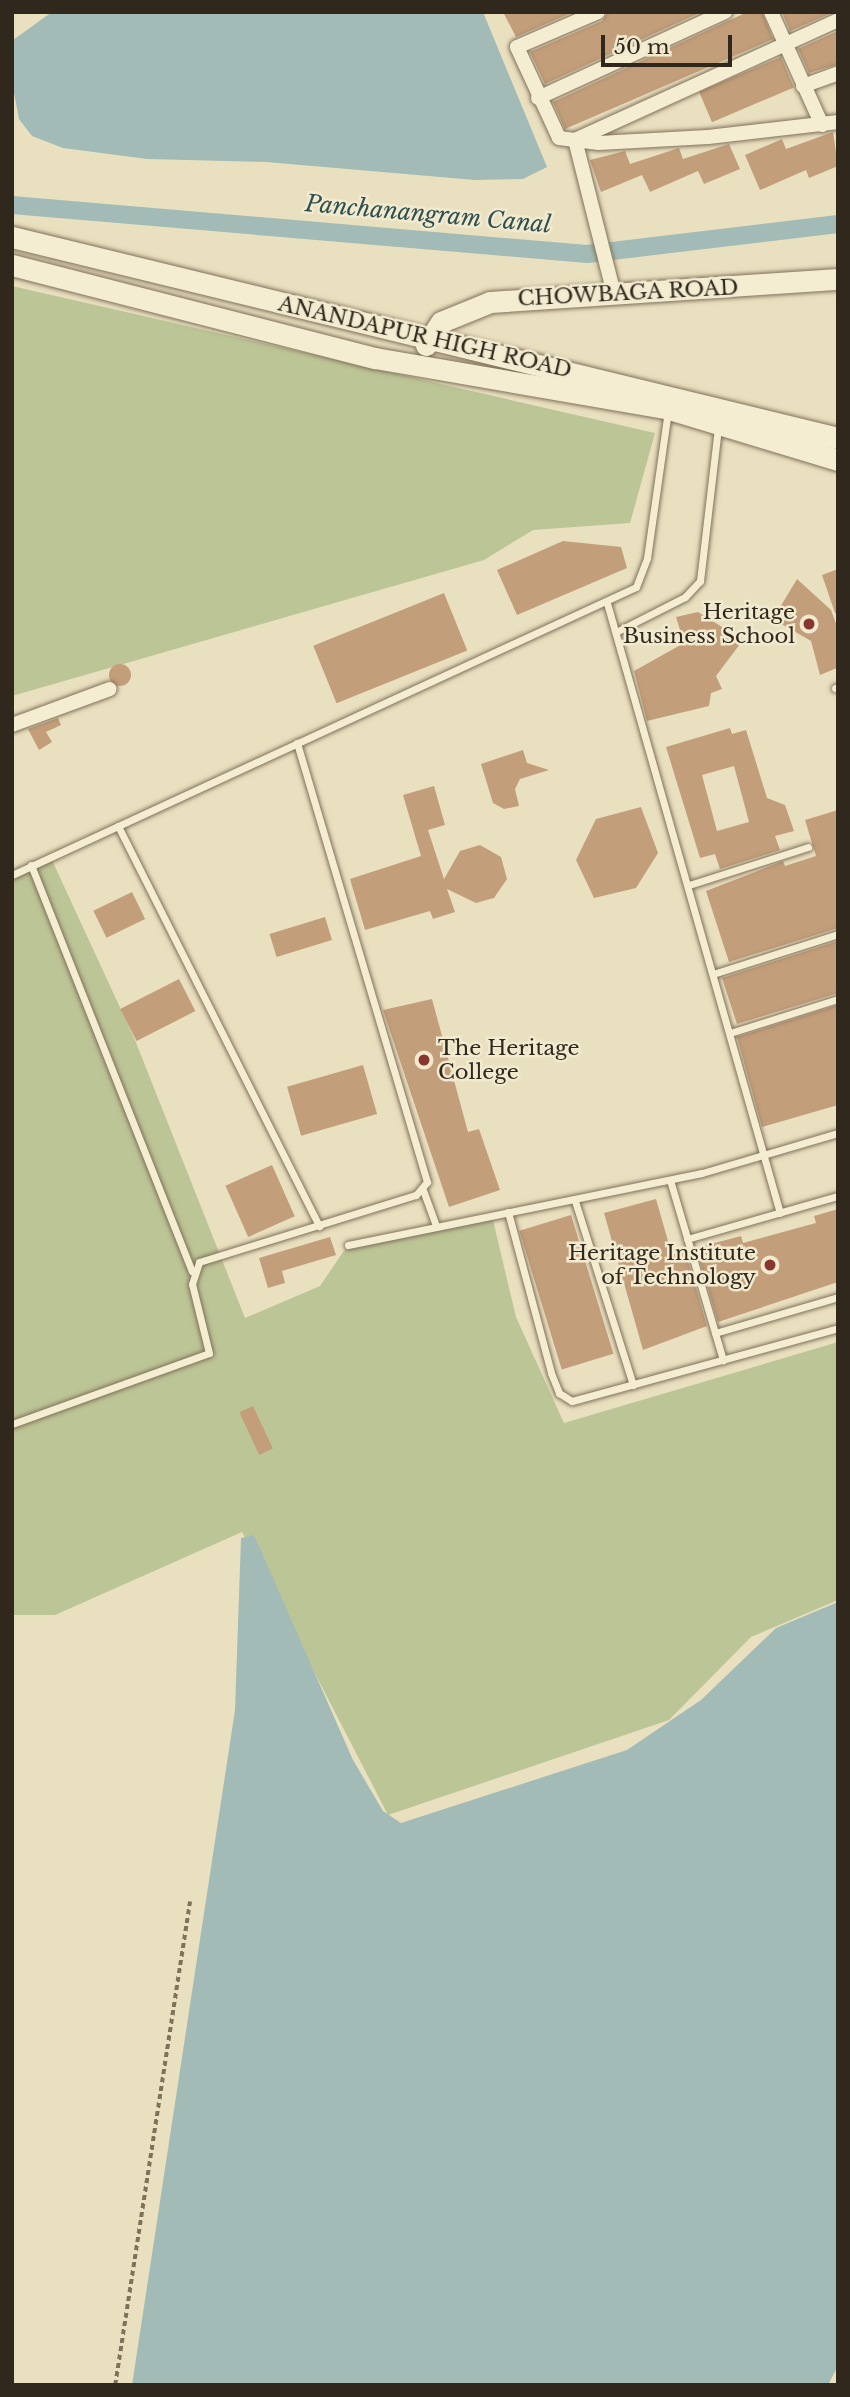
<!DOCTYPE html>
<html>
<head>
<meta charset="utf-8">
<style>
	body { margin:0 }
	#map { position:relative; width:850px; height:2397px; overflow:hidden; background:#e9e0c0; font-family:"Libre Baskerville",serif }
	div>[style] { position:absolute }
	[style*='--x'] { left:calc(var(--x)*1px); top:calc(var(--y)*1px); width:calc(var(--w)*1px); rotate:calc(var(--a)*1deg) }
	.green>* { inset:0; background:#bcc596 }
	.water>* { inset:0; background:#a3bbb6 }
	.canal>* { height:18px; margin:-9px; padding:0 9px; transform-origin:9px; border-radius:9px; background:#a3bbb6 }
	.building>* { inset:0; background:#c39e7a; transform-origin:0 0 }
	.round { border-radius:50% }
	.path>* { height:3.5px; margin-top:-1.75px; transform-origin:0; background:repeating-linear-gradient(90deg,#80715a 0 5px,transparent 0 8.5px) }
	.roads { filter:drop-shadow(0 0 2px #80715a) drop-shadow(0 0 2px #80715a) }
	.lane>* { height:7px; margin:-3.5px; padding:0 3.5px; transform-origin:3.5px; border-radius:3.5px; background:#f5edd2 }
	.street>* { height:14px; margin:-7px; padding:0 7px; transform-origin:7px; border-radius:7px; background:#f5edd2 }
	.secondary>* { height:21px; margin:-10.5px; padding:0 10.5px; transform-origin:10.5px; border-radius:10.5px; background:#f5edd2 }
	.dots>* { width:19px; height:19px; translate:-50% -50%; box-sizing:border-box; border:4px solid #f1eacf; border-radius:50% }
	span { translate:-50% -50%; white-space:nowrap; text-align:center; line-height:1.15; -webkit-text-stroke:5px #f1eacf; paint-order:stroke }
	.street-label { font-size:21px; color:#31281d }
	.poi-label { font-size:21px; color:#31281d }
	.right { translate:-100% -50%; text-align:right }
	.left { translate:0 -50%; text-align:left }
	.water-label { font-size:23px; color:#2d4f4f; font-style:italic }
	.frame { position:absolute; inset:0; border:14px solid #31281d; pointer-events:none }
	.scale { position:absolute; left:601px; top:35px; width:131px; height:32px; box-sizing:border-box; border:4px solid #31281d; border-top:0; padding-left:9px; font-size:21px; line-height:24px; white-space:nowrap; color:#31281d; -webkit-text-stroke:5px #f1eacf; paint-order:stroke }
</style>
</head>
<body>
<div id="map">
	<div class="green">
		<div style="clip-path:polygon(12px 286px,655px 433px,630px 523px,533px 530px,484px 560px,12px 696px)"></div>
		<div style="clip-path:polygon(51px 858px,135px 1040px,245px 1318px,320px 1286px,348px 1245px,492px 1216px,516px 1317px,564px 1423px,838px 1342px,838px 1600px,751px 1637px,669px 1720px,388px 1815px,242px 1532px,55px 1615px,12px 1615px,12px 878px)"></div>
	</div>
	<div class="water">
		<div style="clip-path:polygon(52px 12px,483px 12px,547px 167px,523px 179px,475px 180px,266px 162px,147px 159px,63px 148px,32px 136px,19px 119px,14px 93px,13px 40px)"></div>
		<div style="clip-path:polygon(254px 1535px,353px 1760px,383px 1811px,401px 1823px,627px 1750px,701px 1700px,776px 1628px,838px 1602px,838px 2366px,828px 2385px,132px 2385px,235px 1710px,241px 1538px)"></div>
	</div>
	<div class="canal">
		<div style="--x:12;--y:205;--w:577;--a:4.87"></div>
		<div style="--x:587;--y:254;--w:253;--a:-6.8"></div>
	</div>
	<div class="building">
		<div style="clip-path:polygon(503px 12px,573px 12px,516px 37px)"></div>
		<div style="clip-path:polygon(608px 12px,701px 12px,545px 84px,530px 52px,602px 21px)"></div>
		<div style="clip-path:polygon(762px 12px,773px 39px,565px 129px,553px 102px,743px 14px)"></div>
		<div style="clip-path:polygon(782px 12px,828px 12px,829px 14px,790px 31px)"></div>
		<div style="clip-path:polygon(836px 32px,838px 64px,809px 73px,798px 49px)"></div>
		<div style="left:781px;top:57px;width:33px;height:89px;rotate:67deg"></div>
		<div style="clip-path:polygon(833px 132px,838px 166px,809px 178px,806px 170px,760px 190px,745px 155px,782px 139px,786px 149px)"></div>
		<div style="clip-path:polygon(729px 144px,740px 169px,704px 184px,698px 171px,650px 192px,642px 175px,601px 192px,590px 160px,625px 151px,630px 164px,679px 148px,683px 159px)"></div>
		<div style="clip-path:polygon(563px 541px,621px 547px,627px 568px,517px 615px,497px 570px)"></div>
		<div style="clip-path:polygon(838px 569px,838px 613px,835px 613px,822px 575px)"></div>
		<div style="clip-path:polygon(797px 579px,831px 610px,838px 629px,837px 668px,820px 675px,811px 641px,773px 619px)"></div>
		<div style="left:444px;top:593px;width:62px;height:141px;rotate:68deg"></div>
		<div style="clip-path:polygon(698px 612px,743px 640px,716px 676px,722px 689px,711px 693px,709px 706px,647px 721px,634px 671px,684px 643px,676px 617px)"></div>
		<div class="round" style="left:109px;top:664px;width:22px;height:22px"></div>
		<div style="clip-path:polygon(58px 718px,61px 725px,46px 732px,52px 742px,39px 750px,28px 729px)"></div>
		<div style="clip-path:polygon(evenodd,730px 728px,732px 734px,746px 730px,767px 798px,785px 805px,794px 831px,775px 836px,780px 850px,720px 869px,715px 854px,700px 858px,666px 747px,730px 728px,734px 766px,749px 822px,717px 831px,702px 775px,734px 766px)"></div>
		<div style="clip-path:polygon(523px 750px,527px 763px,549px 770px,520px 779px,515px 789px,519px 806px,504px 809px,493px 803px,481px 764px)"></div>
		<div style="clip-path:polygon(434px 786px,445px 825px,428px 830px,444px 879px,460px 851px,480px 845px,501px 857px,507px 879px,494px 898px,476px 903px,447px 889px,455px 912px,433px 919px,430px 911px,365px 930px,350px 879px,421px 856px,403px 795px)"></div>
		<div style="clip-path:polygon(641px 807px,658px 853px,636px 888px,594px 898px,576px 860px,596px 819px)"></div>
		<div style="clip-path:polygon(838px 810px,838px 928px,729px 962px,706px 891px,783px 861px,785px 866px,816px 856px,805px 820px)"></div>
		<div style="left:132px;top:892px;width:30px;height:43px;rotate:64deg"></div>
		<div style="left:325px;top:917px;width:24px;height:58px;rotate:73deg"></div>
		<div style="clip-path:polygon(838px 941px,838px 993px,737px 1024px,722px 978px)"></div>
		<div style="left:179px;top:979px;width:36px;height:66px;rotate:63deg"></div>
		<div style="clip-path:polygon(432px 999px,468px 1132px,479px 1129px,500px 1190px,449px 1207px,383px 1010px)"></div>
		<div style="clip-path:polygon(838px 1005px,838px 1105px,762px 1127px,737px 1037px)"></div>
		<div style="left:363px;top:1065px;width:51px;height:79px;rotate:74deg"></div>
		<div style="left:272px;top:1165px;width:56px;height:51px;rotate:66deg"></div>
		<div style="clip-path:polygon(656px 1199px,672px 1255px,685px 1251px,707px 1326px,643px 1350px,604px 1213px)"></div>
		<div style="clip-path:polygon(838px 1209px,838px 1282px,718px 1322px,696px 1248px,741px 1236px,743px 1243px,816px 1223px,814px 1216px)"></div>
		<div style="left:571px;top:1215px;width:145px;height:54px;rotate:73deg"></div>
		<div style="clip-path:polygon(330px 1237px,336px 1255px,282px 1271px,285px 1283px,268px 1288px,259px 1258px)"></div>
		<div style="left:253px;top:1406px;width:47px;height:15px;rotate:65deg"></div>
	</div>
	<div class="path">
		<div style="--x:115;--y:2385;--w:489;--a:-81.2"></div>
	</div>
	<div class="roads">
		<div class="lane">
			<div style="--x:607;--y:603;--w:634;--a:74.17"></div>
			<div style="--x:616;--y:632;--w:77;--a:-26.9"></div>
			<div style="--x:685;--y:597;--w:22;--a:-47"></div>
			<div style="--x:700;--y:581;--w:155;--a:-83.3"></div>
			<div style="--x:835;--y:688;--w:3;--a:-18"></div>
			<div style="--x:118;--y:826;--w:448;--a:63.3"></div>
			<div style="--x:31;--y:865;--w:437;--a:68.4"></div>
			<div style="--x:12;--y:875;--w:687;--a:-24.78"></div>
			<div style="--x:636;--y:587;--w:31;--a:-69"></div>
			<div style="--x:647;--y:558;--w:149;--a:-81.9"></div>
			<div style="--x:689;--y:885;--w:125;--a:-17.7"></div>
			<div style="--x:713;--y:974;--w:131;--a:-17.7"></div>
			<div style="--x:730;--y:1033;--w:113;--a:-17.5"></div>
			<div style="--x:670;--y:1180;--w:188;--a:73.6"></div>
			<div style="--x:423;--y:1190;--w:35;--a:70"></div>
			<div style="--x:575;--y:1201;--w:193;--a:72.5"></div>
			<div style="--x:508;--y:1212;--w:167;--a:75"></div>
			<div style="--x:551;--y:1373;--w:22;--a:68"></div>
			<div style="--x:559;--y:1393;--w:15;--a:32"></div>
			<div style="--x:572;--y:1401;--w:276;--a:-15.3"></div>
			<div style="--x:687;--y:1239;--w:157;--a:-15.9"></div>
			<div style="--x:348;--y:1245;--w:361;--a:-11.5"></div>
			<div style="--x:702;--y:1173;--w:142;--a:-16.4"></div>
			<div style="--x:715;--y:1333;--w:128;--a:-16.3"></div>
			<div style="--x:12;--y:1424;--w:209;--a:-19.8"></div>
			<div style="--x:209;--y:1353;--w:71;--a:-103.8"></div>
			<div style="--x:192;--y:1284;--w:23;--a:-72"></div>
			<div style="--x:199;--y:1262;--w:227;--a:-17.2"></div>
			<div style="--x:416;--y:1195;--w:17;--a:-50"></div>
			<div style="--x:427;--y:1182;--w:458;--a:-106.5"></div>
		</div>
		<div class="street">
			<div style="--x:598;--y:12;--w:88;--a:156.6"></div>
			<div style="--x:517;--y:47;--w:100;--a:65.2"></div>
			<div style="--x:559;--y:138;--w:40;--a:7.1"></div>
			<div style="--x:599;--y:143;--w:109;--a:-3.2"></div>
			<div style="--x:708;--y:137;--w:131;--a:-6.6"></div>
			<div style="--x:771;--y:12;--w:124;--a:65.7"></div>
			<div style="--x:803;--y:86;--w:37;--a:-20"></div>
			<div style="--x:538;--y:98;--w:206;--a:-24.7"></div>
			<div style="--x:614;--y:294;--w:159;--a:-104.2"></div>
			<div style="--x:575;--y:140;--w:289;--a:-24.5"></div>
			<div style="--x:12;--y:725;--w:104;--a:-20.2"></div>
		</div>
		<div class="secondary">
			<div style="--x:12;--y:237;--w:850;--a:13.68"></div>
			<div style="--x:12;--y:265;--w:375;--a:14.4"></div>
			<div style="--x:375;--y:358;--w:298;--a:9.8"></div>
			<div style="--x:669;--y:409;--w:177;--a:16.8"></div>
			<div style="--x:426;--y:345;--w:27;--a:-57"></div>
			<div style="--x:441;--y:322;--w:53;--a:-22.2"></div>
			<div style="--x:490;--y:302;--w:349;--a:-3.8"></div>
		</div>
	</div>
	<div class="dots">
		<div style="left:809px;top:624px;background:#893630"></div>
		<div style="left:424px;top:1060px;background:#893630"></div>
		<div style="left:770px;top:1265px;background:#893630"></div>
	</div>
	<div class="street-label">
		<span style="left:628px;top:293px;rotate:-3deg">CHOWBAGA ROAD</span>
		<span style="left:425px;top:337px;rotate:13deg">ANANDAPUR HIGH ROAD</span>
	</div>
	<div class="poi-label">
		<span class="right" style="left:795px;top:624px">Heritage<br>Business School</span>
		<span class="left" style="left:438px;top:1060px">The Heritage<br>College</span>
		<span class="right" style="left:756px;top:1265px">Heritage Institute<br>of Technology</span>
	</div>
	<div class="water-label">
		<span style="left:428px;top:214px;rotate:5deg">Panchanangram Canal</span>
	</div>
	<div class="frame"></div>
	<div class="scale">50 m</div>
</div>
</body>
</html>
